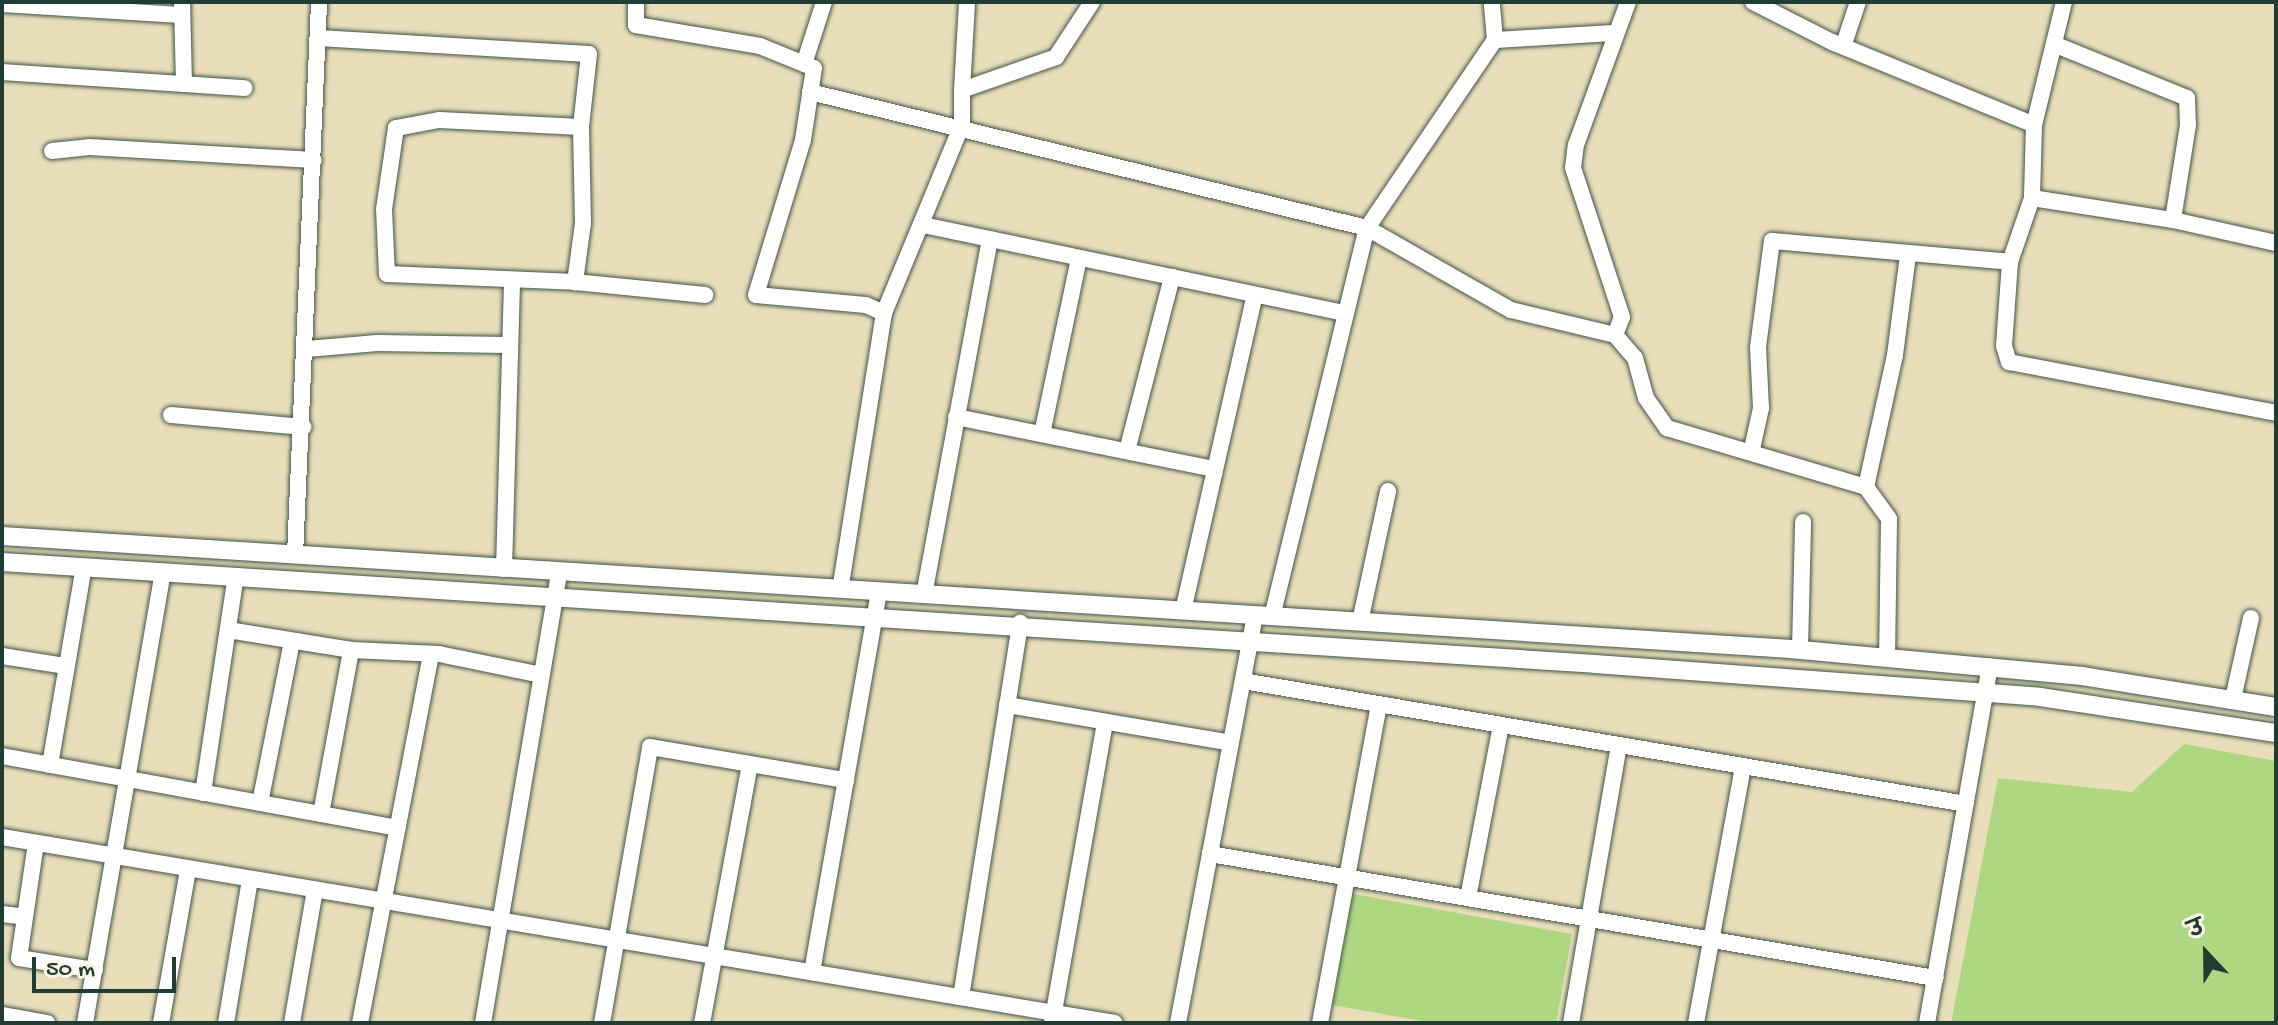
<!DOCTYPE html>
<html>
<head>
<meta charset="utf-8">
<style>
	body { margin:0 }
	#map { position:relative; width:2278px; height:1025px; overflow:hidden; background:#eadeba; font-family:"Gochi Hand","Playpen Sans Deva",sans-serif }
	div>[style] { position:absolute }
	[style*='--x'] { left:calc(var(--x)*1px); top:calc(var(--y)*1px); width:calc(var(--w)*1px); rotate:calc(var(--a)*1deg) }
	.green>* { inset:0; background:#aed782 }
	.roads { filter:drop-shadow(0 0 2px #3d5548) drop-shadow(0 0 2px #3d5548) }
	.minor>* { height:16px; margin:-8px; padding:0 8px; transform-origin:8px; border-radius:8px; background:#fff }
	.tertiary>* { height:18px; margin:-9px; padding:0 9px; transform-origin:9px; border-radius:9px; background:#fff }
	span { translate:-50% -50%; white-space:nowrap; text-align:center; line-height:1.15; -webkit-text-stroke:7px #fcf5e5; paint-order:stroke }
	.frame { position:absolute; inset:0; border:4px solid #1f3d34; pointer-events:none }
	.north { position:absolute; left:2166px; top:913px; width:80px; height:80px; -webkit-text-stroke:6px #fcf5e5; paint-order:stroke; rotate:338deg; font-size:22px; font-weight:700; line-height:32px; text-align:center; color:#1f3d34 }
	.north::after { content:''; display:block; margin:auto; width:28px; height:36px; background:#1f3d34; clip-path:polygon(50% 0,100% 100%,50% 72%,0 100%) }
	.scale { position:absolute; left:32px; top:957px; width:144px; height:36px; box-sizing:border-box; border:4px solid #1f3d34; border-top:0; padding-left:10px; font-size:24px; line-height:28px; white-space:nowrap; color:#1f3d34; -webkit-text-stroke:6px #fcf5e5; paint-order:stroke }
</style>
</head>
<body>
<div id="map">
	<div class="green">
		<div style="clip-path:polygon(2184px 744px,2276px 761px,2276px 1023px,1951px 1023px,1998px 778px,2132px 792px)"></div>
		<div style="clip-path:polygon(1353px 894px,1572px 934px,1556px 1023px,1433px 1023px,1332px 1005px)"></div>
	</div>
	<div class="roads">
		<div class="minor">
			<div style="--x:182;--y:2;--w:81;--a:88.6"></div>
			<div style="--x:636;--y:2;--w:23;--a:90"></div>
			<div style="--x:636;--y:25;--w:126;--a:9.6"></div>
			<div style="--x:760;--y:46;--w:58;--a:22.2"></div>
			<div style="--x:814;--y:68;--w:73;--a:98.7"></div>
			<div style="--x:803;--y:140;--w:162;--a:106.9"></div>
			<div style="--x:756;--y:295;--w:110;--a:5.2"></div>
			<div style="--x:866;--y:305;--w:20;--a:24"></div>
			<div style="--x:884;--y:313;--w:280;--a:99"></div>
			<div style="--x:1753;--y:2;--w:89;--a:26.9"></div>
			<div style="--x:1832;--y:42;--w:218;--a:22.3"></div>
			<div style="--x:2064;--y:2;--w:127;--a:103.7"></div>
			<div style="--x:2034;--y:125;--w:73;--a:91.6"></div>
			<div style="--x:2032;--y:198;--w:68;--a:109"></div>
			<div style="--x:2010;--y:262;--w:84;--a:94.1"></div>
			<div style="--x:2004;--y:346;--w:17;--a:73"></div>
			<div style="--x:2009;--y:362;--w:272;--a:10.8"></div>
			<div style="--x:2;--y:4;--w:179;--a:3.5"></div>
			<div style="--x:318;--y:38;--w:271;--a:3.4"></div>
			<div style="--x:589;--y:54;--w:73;--a:96.3"></div>
			<div style="--x:581;--y:127;--w:96;--a:88.8"></div>
			<div style="--x:583;--y:223;--w:60;--a:97.7"></div>
			<div style="--x:1495;--y:40;--w:118;--a:-3.4"></div>
			<div style="--x:1844;--y:44;--w:44;--a:-71.6"></div>
			<div style="--x:2056;--y:45;--w:141;--a:22"></div>
			<div style="--x:2187;--y:98;--w:27;--a:88"></div>
			<div style="--x:2188;--y:125;--w:96;--a:99"></div>
			<div style="--x:804;--y:64;--w:65;--a:-72.1"></div>
			<div style="--x:2;--y:72;--w:243;--a:3.8"></div>
			<div style="--x:962;--y:90;--w:88;--a:-86.7"></div>
			<div style="--x:810;--y:92;--w:573;--a:13.72"></div>
			<div style="--x:1367;--y:228;--w:166;--a:29.7"></div>
			<div style="--x:1511;--y:310;--w:107;--a:13.5"></div>
			<div style="--x:1615;--y:335;--w:30;--a:49"></div>
			<div style="--x:1635;--y:358;--w:41;--a:74.6"></div>
			<div style="--x:1646;--y:398;--w:37;--a:55"></div>
			<div style="--x:1667;--y:428;--w:208;--a:16.5"></div>
			<div style="--x:1866;--y:487;--w:39;--a:54"></div>
			<div style="--x:1889;--y:519;--w:139;--a:90.8"></div>
			<div style="--x:581;--y:127;--w:142;--a:-177.2"></div>
			<div style="--x:439;--y:120;--w:44;--a:169.5"></div>
			<div style="--x:396;--y:128;--w:82;--a:98.4"></div>
			<div style="--x:384;--y:209;--w:65;--a:87.4"></div>
			<div style="--x:387;--y:274;--w:188;--a:2.4"></div>
			<div style="--x:575;--y:282;--w:131;--a:5.7"></div>
			<div style="--x:52;--y:151;--w:37;--a:-6"></div>
			<div style="--x:89;--y:147;--w:225;--a:3.3"></div>
			<div style="--x:2032;--y:198;--w:143;--a:8.9"></div>
			<div style="--x:2173;--y:220;--w:106;--a:12.6"></div>
			<div style="--x:923;--y:225;--w:429;--a:11.8"></div>
			<div style="--x:884;--y:313;--w:204;--a:-67.5"></div>
			<div style="--x:962;--y:125;--w:35;--a:-90"></div>
			<div style="--x:962;--y:90;--w:100;--a:-19.3"></div>
			<div style="--x:1056;--y:57;--w:66;--a:-56.8"></div>
			<div style="--x:1615;--y:335;--w:19;--a:-69"></div>
			<div style="--x:1622;--y:317;--w:157;--a:-108.2"></div>
			<div style="--x:1573;--y:168;--w:23;--a:-83"></div>
			<div style="--x:1576;--y:145;--w:152;--a:-70"></div>
			<div style="--x:307;--y:349;--w:70;--a:-4.9"></div>
			<div style="--x:377;--y:343;--w:130;--a:0.9"></div>
			<div style="--x:171;--y:415;--w:133;--a:5.2"></div>
			<div style="--x:956;--y:417;--w:264;--a:11.4"></div>
			<div style="--x:1042;--y:434;--w:180;--a:-78.1"></div>
			<div style="--x:1752;--y:449;--w:42;--a:-77.6"></div>
			<div style="--x:1761;--y:408;--w:61;--a:-92.8"></div>
			<div style="--x:1758;--y:347;--w:107;--a:-82.5"></div>
			<div style="--x:1772;--y:241;--w:239;--a:5"></div>
			<div style="--x:1127;--y:451;--w:180;--a:-75.5"></div>
			<div style="--x:1866;--y:487;--w:135;--a:-77.6"></div>
			<div style="--x:1895;--y:355;--w:101;--a:-82.6"></div>
			<div style="--x:295;--y:555;--w:554;--a:-87.51"></div>
			<div style="--x:504;--y:569;--w:289;--a:-88.4"></div>
			<div style="--x:924;--y:595;--w:362;--a:-79.5"></div>
			<div style="--x:1183;--y:611;--w:324;--a:-77.2"></div>
			<div style="--x:1272;--y:617;--w:400;--a:-76.3"></div>
			<div style="--x:1367;--y:228;--w:227;--a:-55.8"></div>
			<div style="--x:1495;--y:40;--w:38;--a:-95"></div>
			<div style="--x:1360;--y:622;--w:134;--a:-77.9"></div>
			<div style="--x:228;--y:630;--w:125;--a:9.2"></div>
			<div style="--x:351;--y:650;--w:88;--a:2.6"></div>
			<div style="--x:439;--y:654;--w:104;--a:11.6"></div>
			<div style="--x:1800;--y:649;--w:127;--a:-88.6"></div>
			<div style="--x:2;--y:656;--w:65;--a:8.9"></div>
			<div style="--x:1243;--y:681;--w:733;--a:9.65"></div>
			<div style="--x:2233;--y:699;--w:83;--a:-77.5"></div>
			<div style="--x:1007;--y:705;--w:227;--a:9.6"></div>
			<div style="--x:2;--y:756;--w:402;--a:10.3"></div>
			<div style="--x:50;--y:765;--w:201;--a:-80.3"></div>
			<div style="--x:203;--y:793;--w:219;--a:-81.4"></div>
			<div style="--x:260;--y:803;--w:165;--a:-78.8"></div>
			<div style="--x:321;--y:814;--w:167;--a:-79.6"></div>
			<div style="--x:2;--y:837;--w:1128;--a:9.49"></div>
			<div style="--x:36;--y:843;--w:116;--a:98.4"></div>
			<div style="--x:19;--y:958;--w:77;--a:9"></div>
			<div style="--x:1210;--y:854;--w:736;--a:9.71"></div>
			<div style="--x:1468;--y:898;--w:176;--a:-79.2"></div>
			<div style="--x:2;--y:914;--w:23;--a:7"></div>
			<div style="--x:812;--y:972;--w:386;--a:-80"></div>
			<div style="--x:961;--y:997;--w:379;--a:-81"></div>
			<div style="--x:2;--y:1015;--w:46;--a:10.1"></div>
			<div style="--x:85;--y:1023;--w:458;--a:-80.2"></div>
			<div style="--x:161;--y:1023;--w:155;--a:-80"></div>
			<div style="--x:226;--y:1023;--w:145;--a:-80.5"></div>
			<div style="--x:292;--y:1023;--w:135;--a:-80.2"></div>
			<div style="--x:360;--y:1023;--w:374;--a:-79.1"></div>
			<div style="--x:483;--y:1023;--w:457;--a:-80.4"></div>
			<div style="--x:602;--y:1023;--w:280;--a:-80.1"></div>
			<div style="--x:650;--y:747;--w:199;--a:9.6"></div>
			<div style="--x:702;--y:1023;--w:263;--a:-79.5"></div>
			<div style="--x:1052;--y:1023;--w:306;--a:-80"></div>
			<div style="--x:1178;--y:1023;--w:415;--a:-79.3"></div>
			<div style="--x:1320;--y:1023;--w:324;--a:-79.5"></div>
			<div style="--x:1571;--y:1023;--w:282;--a:-80.2"></div>
			<div style="--x:1696;--y:1023;--w:261;--a:-79.6"></div>
			<div style="--x:1927;--y:1023;--w:362;--a:-80"></div>
		</div>
		<div class="tertiary">
			<div style="--x:2;--y:536;--w:1793;--a:3.61"></div>
			<div style="--x:1791;--y:649;--w:292;--a:5.3"></div>
			<div style="--x:2082;--y:676;--w:196;--a:9.1"></div>
			<div style="--x:2;--y:562;--w:1596;--a:3.66"></div>
			<div style="--x:1595;--y:664;--w:446;--a:4.2"></div>
			<div style="--x:2040;--y:697;--w:239;--a:8.7"></div>
		</div>
	</div>
	<div class="frame"></div>
	<div class="north">उ</div>
	<div class="scale">50 m</div>
</div>
</body>
</html>
